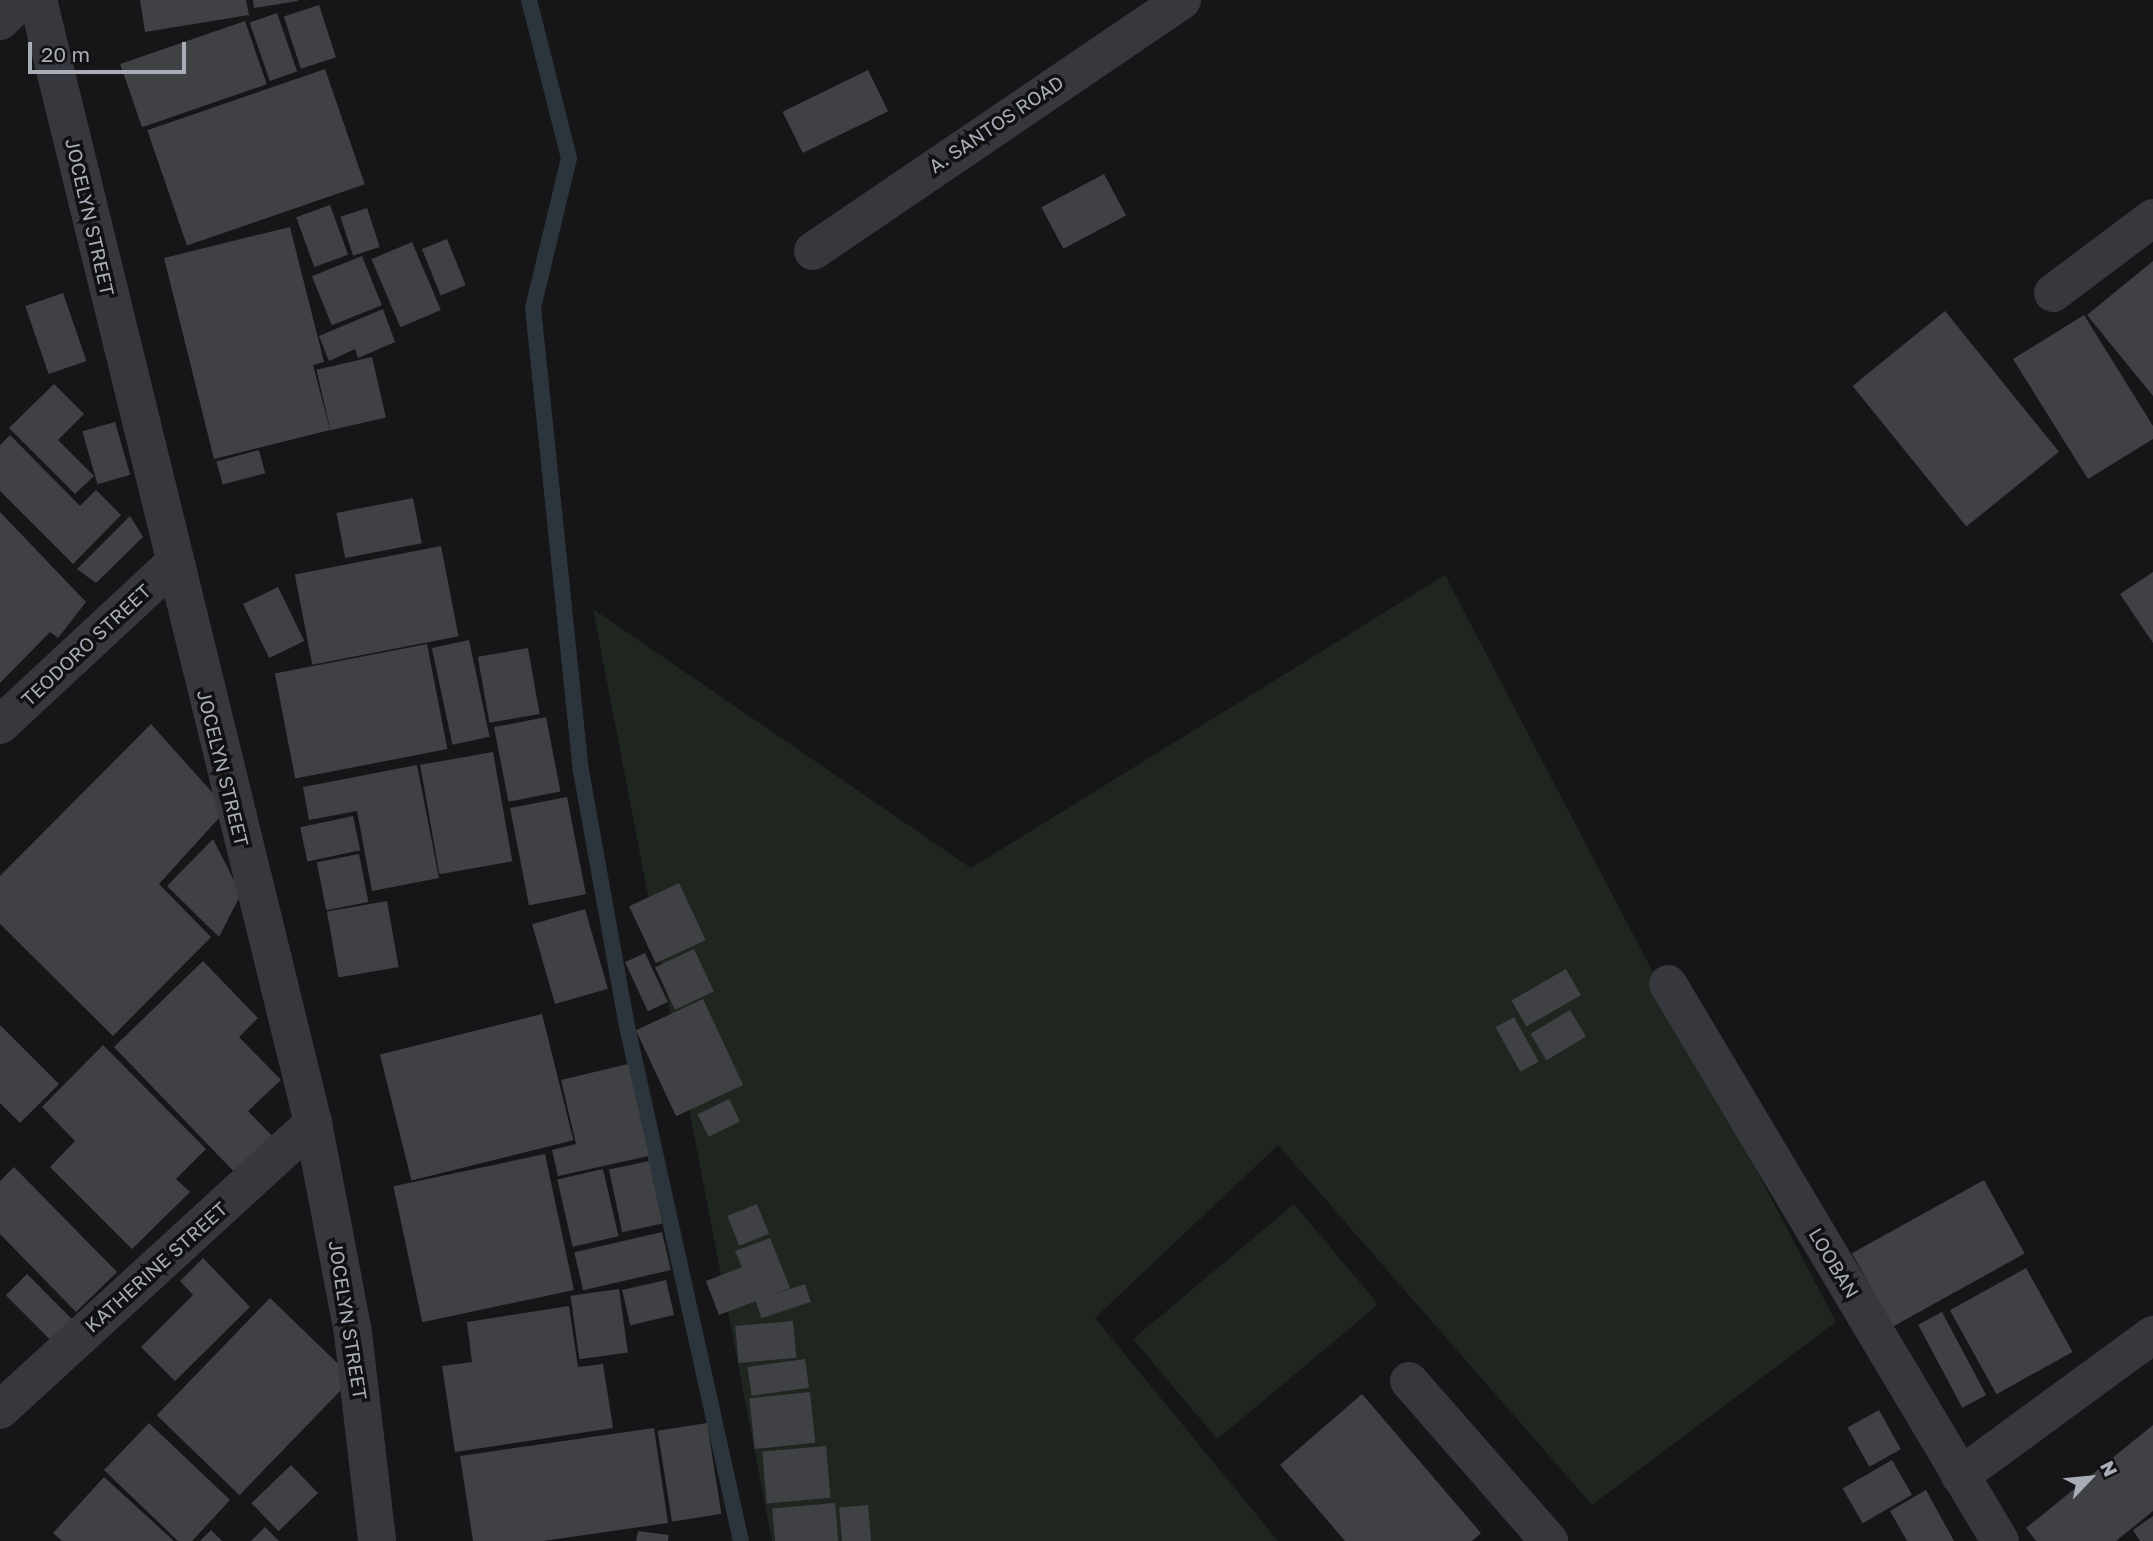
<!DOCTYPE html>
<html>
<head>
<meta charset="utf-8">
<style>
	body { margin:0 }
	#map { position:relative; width:2153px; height:1541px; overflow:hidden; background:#161618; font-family:"Golos Text",sans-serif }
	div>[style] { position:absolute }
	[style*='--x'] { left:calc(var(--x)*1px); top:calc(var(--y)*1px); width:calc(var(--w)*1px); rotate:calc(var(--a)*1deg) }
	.green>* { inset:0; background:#1e261f; transform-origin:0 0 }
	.stream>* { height:16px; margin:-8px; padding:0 8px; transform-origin:8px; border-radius:8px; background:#2c353c }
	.building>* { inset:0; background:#404145; transform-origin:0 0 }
	.minor>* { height:38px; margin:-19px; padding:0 19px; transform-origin:19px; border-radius:19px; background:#37383d }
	span { translate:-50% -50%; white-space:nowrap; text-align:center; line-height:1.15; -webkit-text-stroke:7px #111113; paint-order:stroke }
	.street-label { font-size:19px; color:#a8adb8 }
	.north { position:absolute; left:2055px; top:1443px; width:70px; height:70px; -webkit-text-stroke:5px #111113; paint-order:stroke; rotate:64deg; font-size:19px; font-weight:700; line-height:28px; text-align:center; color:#a8adb8 }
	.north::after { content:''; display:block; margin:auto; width:24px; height:32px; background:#a8adb8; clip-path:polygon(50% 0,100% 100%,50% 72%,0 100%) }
	.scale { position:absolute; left:28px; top:42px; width:158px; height:32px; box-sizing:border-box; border:4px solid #a8adb8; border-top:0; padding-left:9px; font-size:21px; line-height:24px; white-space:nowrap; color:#a8adb8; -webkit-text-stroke:5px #111113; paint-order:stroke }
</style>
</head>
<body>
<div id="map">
	<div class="green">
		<div style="clip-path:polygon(1445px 575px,1836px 1322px,1592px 1505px,1278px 1145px,1095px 1318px,1278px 1541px,772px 1541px,593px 609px,971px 868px)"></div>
		<div style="left:1294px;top:1204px;width:131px;height:210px;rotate:50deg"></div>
	</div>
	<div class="stream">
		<div style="--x:529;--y:0;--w:163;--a:75.8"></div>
		<div style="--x:569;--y:158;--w:154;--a:103.5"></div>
		<div style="--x:533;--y:308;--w:465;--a:84.1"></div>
		<div style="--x:581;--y:771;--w:259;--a:79.8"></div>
		<div style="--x:627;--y:1026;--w:527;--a:77.52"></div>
	</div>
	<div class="building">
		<div style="clip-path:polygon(140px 0,246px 0,249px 15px,145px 32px)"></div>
		<div style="clip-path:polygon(253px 0,298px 0,298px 1px,254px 8px)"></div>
		<div style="left:319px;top:5px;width:55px;height:37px;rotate:72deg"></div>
		<div style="left:277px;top:13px;width:62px;height:29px;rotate:71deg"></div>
		<div style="left:245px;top:21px;width:67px;height:132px;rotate:71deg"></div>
		<div style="left:325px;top:69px;width:122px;height:188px;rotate:71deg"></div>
		<div style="left:868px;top:70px;width:46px;height:95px;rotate:64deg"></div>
		<div style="left:1104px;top:174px;width:47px;height:71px;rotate:62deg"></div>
		<div style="left:330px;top:205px;width:53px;height:36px;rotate:70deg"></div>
		<div style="left:367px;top:208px;width:41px;height:28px;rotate:72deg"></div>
		<div style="clip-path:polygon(290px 227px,324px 362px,313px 365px,330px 430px,214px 459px,164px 258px)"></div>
		<div style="left:447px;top:239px;width:50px;height:27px;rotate:68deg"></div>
		<div style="left:412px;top:242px;width:74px;height:44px;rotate:67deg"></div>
		<div style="left:362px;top:256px;width:53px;height:54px;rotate:68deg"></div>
		<div style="clip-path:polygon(2153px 261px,2153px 396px,2087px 315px)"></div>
		<div style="left:63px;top:293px;width:72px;height:40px;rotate:71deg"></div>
		<div style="clip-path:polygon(383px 309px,395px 342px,358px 358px,355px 349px,329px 361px,319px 336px)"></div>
		<div style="left:1945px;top:311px;width:181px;height:119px;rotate:51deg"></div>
		<div style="clip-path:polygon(2084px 315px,2153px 426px,2153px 439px,2088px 479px,2013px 359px)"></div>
		<div style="left:372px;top:357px;width:62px;height:57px;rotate:77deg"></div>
		<div style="clip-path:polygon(54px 384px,84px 414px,58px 440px,94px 476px,75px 494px,9px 428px)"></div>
		<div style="left:115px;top:422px;width:55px;height:34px;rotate:74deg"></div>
		<div style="clip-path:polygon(10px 435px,80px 506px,96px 490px,121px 515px,73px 564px,0 491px,0 445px)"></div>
		<div style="left:259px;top:450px;width:24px;height:44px;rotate:75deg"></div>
		<div style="left:413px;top:498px;width:46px;height:78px;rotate:79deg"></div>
		<div style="clip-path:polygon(0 512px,86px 602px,58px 638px,50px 632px,0 683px)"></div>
		<div style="clip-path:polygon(130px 516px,143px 537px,96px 583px,77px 569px)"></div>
		<div style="left:441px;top:546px;width:92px;height:149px;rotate:79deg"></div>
		<div style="clip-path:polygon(2153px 572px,2153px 643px,2120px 594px)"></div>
		<div style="left:278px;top:587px;width:60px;height:39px;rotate:64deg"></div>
		<div style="left:469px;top:640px;width:99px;height:38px;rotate:78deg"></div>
		<div style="left:427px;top:644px;width:107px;height:155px;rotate:79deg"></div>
		<div style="left:528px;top:648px;width:67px;height:51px;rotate:80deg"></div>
		<div style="left:546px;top:717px;width:76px;height:53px;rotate:79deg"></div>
		<div style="clip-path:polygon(151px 724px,227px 809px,159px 884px,211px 937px,113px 1036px,0 924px,0 876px)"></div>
		<div style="left:493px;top:752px;width:111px;height:74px;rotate:80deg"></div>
		<div style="clip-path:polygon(417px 765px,439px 878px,372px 891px,357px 811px,309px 820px,303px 787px)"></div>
		<div style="left:567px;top:797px;width:99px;height:58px;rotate:79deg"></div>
		<div style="left:353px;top:816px;width:35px;height:54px;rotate:78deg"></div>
		<div style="clip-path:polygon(213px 839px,241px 894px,219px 937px,167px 886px)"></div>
		<div style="left:359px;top:854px;width:49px;height:43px;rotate:79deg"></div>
		<div style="left:679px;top:883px;width:63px;height:55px;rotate:65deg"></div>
		<div style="left:387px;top:901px;width:67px;height:61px;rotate:80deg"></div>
		<div style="left:585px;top:909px;width:83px;height:55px;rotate:74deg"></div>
		<div style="left:694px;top:949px;width:47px;height:43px;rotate:65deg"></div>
		<div style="left:645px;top:953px;width:54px;height:22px;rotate:65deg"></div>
		<div style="clip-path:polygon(203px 961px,258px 1018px,239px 1037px,281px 1080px,248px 1111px,280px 1144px,242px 1180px,114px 1047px)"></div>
		<div style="left:1566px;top:969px;width:30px;height:63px;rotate:60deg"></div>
		<div style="left:703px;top:999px;width:95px;height:74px;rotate:65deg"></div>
		<div style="left:1570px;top:1010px;width:31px;height:46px;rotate:59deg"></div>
		<div style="left:542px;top:1014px;width:130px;height:167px;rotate:76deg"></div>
		<div style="left:1514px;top:1017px;width:51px;height:21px;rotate:61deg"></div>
		<div style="clip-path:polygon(0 1025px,59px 1084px,20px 1123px,0 1103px)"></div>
		<div style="clip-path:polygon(103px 1045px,206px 1149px,176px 1179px,190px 1192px,132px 1249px,50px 1167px,75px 1141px,42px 1107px)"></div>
		<div style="clip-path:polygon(628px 1064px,649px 1156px,558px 1176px,552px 1150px,576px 1144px,561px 1080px)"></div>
		<div style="left:729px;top:1099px;width:25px;height:35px;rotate:64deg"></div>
		<div style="left:545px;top:1154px;width:139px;height:155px;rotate:78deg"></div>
		<div style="left:649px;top:1161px;width:64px;height:41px;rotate:78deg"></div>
		<div style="clip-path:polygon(14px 1167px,117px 1272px,76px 1312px,0 1234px,0 1181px)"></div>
		<div style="left:603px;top:1169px;width:69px;height:47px;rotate:77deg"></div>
		<div style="left:1984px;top:1180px;width:84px;height:151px;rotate:61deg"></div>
		<div style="left:757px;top:1204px;width:32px;height:32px;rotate:68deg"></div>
		<div style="left:662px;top:1232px;width:39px;height:90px;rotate:77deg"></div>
		<div style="clip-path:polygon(770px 1238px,790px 1288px,719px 1315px,706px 1281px,742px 1267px,735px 1251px)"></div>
		<div style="clip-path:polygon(203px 1258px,250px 1307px,175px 1381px,141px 1347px,193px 1295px,180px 1281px)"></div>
		<div style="left:2026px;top:1268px;width:96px;height:87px;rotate:61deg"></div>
		<div style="left:27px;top:1274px;width:66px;height:30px;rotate:45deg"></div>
		<div style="left:666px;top:1280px;width:36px;height:45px;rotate:77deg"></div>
		<div style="left:805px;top:1284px;width:19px;height:52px;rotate:72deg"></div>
		<div style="left:619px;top:1289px;width:64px;height:49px;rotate:82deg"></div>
		<div style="left:270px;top:1298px;width:115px;height:163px;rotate:44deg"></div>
		<div style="clip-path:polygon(569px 1306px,578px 1367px,603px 1364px,613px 1428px,455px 1452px,442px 1366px,472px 1362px,467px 1322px)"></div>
		<div style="left:1942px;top:1312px;width:94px;height:27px;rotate:62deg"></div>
		<div style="left:793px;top:1321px;width:37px;height:58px;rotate:85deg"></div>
		<div style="left:805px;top:1359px;width:29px;height:58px;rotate:82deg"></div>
		<div style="left:810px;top:1392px;width:51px;height:61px;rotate:84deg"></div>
		<div style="clip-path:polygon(1362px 1394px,1481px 1533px,1472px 1541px,1345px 1541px,1280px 1465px)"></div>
		<div style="left:1879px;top:1410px;width:45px;height:36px;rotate:61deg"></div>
		<div style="clip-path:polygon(149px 1423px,230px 1500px,192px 1541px,178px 1541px,104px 1470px)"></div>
		<div style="left:707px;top:1423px;width:92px;height:50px;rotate:81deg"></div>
		<div style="clip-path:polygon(2153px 1425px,2153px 1511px,2116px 1541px,2036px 1541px,2026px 1528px)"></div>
		<div style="clip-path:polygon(654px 1428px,668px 1523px,543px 1541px,473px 1541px,460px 1456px)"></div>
		<div style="left:826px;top:1446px;width:52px;height:64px;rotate:85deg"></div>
		<div style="left:1892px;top:1460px;width:40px;height:57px;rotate:60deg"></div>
		<div style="left:291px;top:1465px;width:39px;height:55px;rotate:46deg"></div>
		<div style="clip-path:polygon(104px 1477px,174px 1541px,62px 1541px,53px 1533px)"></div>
		<div style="clip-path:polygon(1926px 1490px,1954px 1541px,1907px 1541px,1890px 1511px)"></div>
		<div style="left:835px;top:1503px;width:38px;height:63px;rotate:85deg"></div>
		<div style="left:868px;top:1505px;width:36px;height:29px;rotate:85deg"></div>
		<div style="clip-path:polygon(2153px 1516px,2153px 1541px,2140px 1541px,2133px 1530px)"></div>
		<div style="clip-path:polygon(265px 1527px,279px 1541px,251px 1541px)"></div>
		<div style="clip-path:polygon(211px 1530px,222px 1541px,200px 1541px)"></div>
		<div style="clip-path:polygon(638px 1531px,669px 1535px,668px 1541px,636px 1541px)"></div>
	</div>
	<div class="minor">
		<div style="--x:38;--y:0;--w:1156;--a:76.24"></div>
		<div style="--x:313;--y:1123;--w:214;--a:79.2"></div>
		<div style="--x:353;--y:1333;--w:209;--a:83.4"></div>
		<div style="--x:0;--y:21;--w:30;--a:-44"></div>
		<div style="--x:813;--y:251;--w:446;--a:-34.2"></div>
		<div style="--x:2053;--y:293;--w:125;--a:-36.9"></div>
		<div style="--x:0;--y:725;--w:235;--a:-42.9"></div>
		<div style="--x:1668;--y:984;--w:648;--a:59.2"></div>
		<div style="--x:1409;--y:1381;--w:213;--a:48.8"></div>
		<div style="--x:0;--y:1410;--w:425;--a:-42.5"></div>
		<div style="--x:1960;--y:1476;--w:239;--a:-36.2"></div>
	</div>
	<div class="street-label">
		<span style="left:996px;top:124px;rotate:-34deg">A. SANTOS ROAD</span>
		<span style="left:90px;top:217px;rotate:77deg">JOCELYN STREET</span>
		<span style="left:86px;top:645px;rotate:-43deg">TEODORO STREET</span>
		<span style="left:223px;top:768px;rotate:76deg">JOCELYN STREET</span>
		<span style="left:1834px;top:1263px;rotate:59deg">LOOBAN</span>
		<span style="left:156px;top:1267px;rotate:-42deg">KATHERINE STREET</span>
		<span style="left:348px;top:1320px;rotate:81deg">JOCELYN STREET</span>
	</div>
	<div class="north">N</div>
	<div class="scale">20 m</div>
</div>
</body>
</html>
